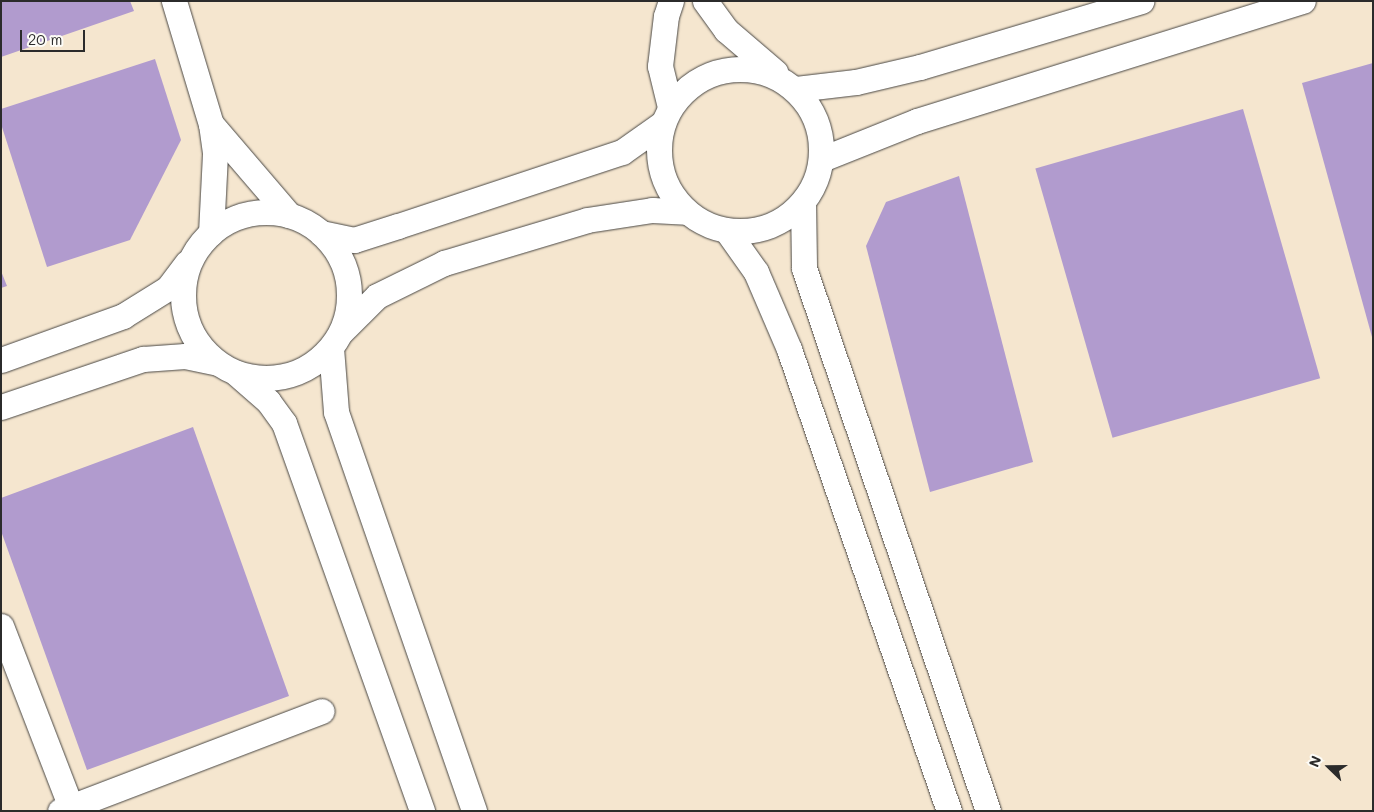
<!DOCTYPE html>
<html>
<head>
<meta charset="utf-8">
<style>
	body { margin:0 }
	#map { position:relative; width:1374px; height:812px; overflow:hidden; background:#f5e6cf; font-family:Mali,sans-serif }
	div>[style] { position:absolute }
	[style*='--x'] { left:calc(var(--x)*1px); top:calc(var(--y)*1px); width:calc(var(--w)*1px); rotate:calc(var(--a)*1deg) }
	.building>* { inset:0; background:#b19bce; transform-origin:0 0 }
	.roads { filter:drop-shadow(0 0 1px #494744) drop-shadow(0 0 1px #494744) }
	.minor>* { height:25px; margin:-12.5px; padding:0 12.5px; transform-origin:12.5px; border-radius:12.5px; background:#fff }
	.minor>.ring { margin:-12.5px; padding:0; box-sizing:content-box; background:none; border:25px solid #fff; border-radius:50% }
	span { translate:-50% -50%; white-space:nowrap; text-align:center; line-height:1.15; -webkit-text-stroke:4px #fdfcf7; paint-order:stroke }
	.frame { position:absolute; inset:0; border:2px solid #2b2b2b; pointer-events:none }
	.north { position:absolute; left:1304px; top:742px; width:50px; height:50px; -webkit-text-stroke:4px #fdfcf7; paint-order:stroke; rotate:292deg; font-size:14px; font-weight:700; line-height:20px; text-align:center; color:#2b2b2b }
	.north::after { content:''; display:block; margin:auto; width:18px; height:22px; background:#2b2b2b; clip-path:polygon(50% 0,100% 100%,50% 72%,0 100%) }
	.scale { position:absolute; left:20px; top:30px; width:65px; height:22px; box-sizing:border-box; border:2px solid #2b2b2b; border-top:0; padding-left:6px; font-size:15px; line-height:18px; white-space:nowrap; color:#2b2b2b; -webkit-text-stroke:4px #fdfcf7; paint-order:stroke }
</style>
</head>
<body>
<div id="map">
	<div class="building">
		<div style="clip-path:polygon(1px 1px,130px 1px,134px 11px,1px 57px)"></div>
		<div style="clip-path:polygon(155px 59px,181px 140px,130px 240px,47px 267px,1px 124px,1px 109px)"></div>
		<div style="clip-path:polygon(1373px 63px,1373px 337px,1372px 337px,1302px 83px)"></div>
		<div style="left:1243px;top:109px;width:280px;height:216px;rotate:74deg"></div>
		<div style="clip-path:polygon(959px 176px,1033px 462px,930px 492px,866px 246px,886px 202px)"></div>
		<div style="clip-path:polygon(1px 271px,7px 286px,1px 288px)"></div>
		<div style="clip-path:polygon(193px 427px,289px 696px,87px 770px,1px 531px,1px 498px)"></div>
	</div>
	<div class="roads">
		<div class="minor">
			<div style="--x:174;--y:1;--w:128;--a:73.3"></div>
			<div style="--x:211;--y:124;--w:30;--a:82"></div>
			<div style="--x:215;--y:154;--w:79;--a:92.9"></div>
			<div style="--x:705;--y:1;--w:36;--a:54"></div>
			<div style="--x:726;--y:30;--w:65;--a:40.6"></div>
			<div class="ring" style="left:659px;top:69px;width:137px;height:137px"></div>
			<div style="--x:796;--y:89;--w:60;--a:-6.7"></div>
			<div style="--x:856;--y:82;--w:66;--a:-13.2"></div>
			<div style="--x:920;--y:67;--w:231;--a:-16.6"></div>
			<div style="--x:670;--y:107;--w:42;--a:-103.7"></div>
			<div style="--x:660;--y:66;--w:50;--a:-83.2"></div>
			<div style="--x:666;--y:16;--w:16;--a:-72"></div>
			<div style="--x:211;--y:124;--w:120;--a:49.4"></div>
			<div style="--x:822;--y:159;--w:102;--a:-21.8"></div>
			<div style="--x:917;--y:121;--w:404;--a:-17.3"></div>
			<div style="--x:803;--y:202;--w:66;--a:89.1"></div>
			<div style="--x:804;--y:268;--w:573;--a:71.28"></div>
			<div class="ring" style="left:183px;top:212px;width:141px;height:141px"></div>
			<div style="--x:727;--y:231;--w:50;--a:54.7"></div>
			<div style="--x:756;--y:272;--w:84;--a:66.8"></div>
			<div style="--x:789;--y:349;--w:489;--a:70.9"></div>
			<div style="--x:321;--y:233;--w:34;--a:12"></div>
			<div style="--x:354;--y:240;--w:46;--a:-17.7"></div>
			<div style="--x:398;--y:226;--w:236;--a:-18.3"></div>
			<div style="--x:622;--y:152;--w:50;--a:-35.3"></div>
			<div style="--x:342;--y:331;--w:49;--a:-45"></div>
			<div style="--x:377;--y:296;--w:75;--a:-26.2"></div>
			<div style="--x:444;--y:263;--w:149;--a:-16.7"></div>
			<div style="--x:587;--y:220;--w:66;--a:-8.7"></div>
			<div style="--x:652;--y:210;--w:34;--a:3"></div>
			<div style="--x:331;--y:348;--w:64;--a:85.5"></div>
			<div style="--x:336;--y:412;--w:422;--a:70.9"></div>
			<div style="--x:1;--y:360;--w:130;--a:-19.8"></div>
			<div style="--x:123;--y:316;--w:53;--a:-31.9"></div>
			<div style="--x:168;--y:288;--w:31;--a:-53"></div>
			<div style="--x:236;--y:373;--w:43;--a:41.2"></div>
			<div style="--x:268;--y:401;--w:27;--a:54"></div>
			<div style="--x:284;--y:423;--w:412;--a:70.4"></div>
			<div style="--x:1;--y:407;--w:150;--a:-18.7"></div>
			<div style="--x:143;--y:359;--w:42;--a:-4.1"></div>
			<div style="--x:185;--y:356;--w:33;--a:12"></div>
			<div style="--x:1;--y:626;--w:194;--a:68.9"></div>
			<div style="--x:60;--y:811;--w:280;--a:-20.9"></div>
		</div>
	</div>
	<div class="frame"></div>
	<div class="north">N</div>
	<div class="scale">20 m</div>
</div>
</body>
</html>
